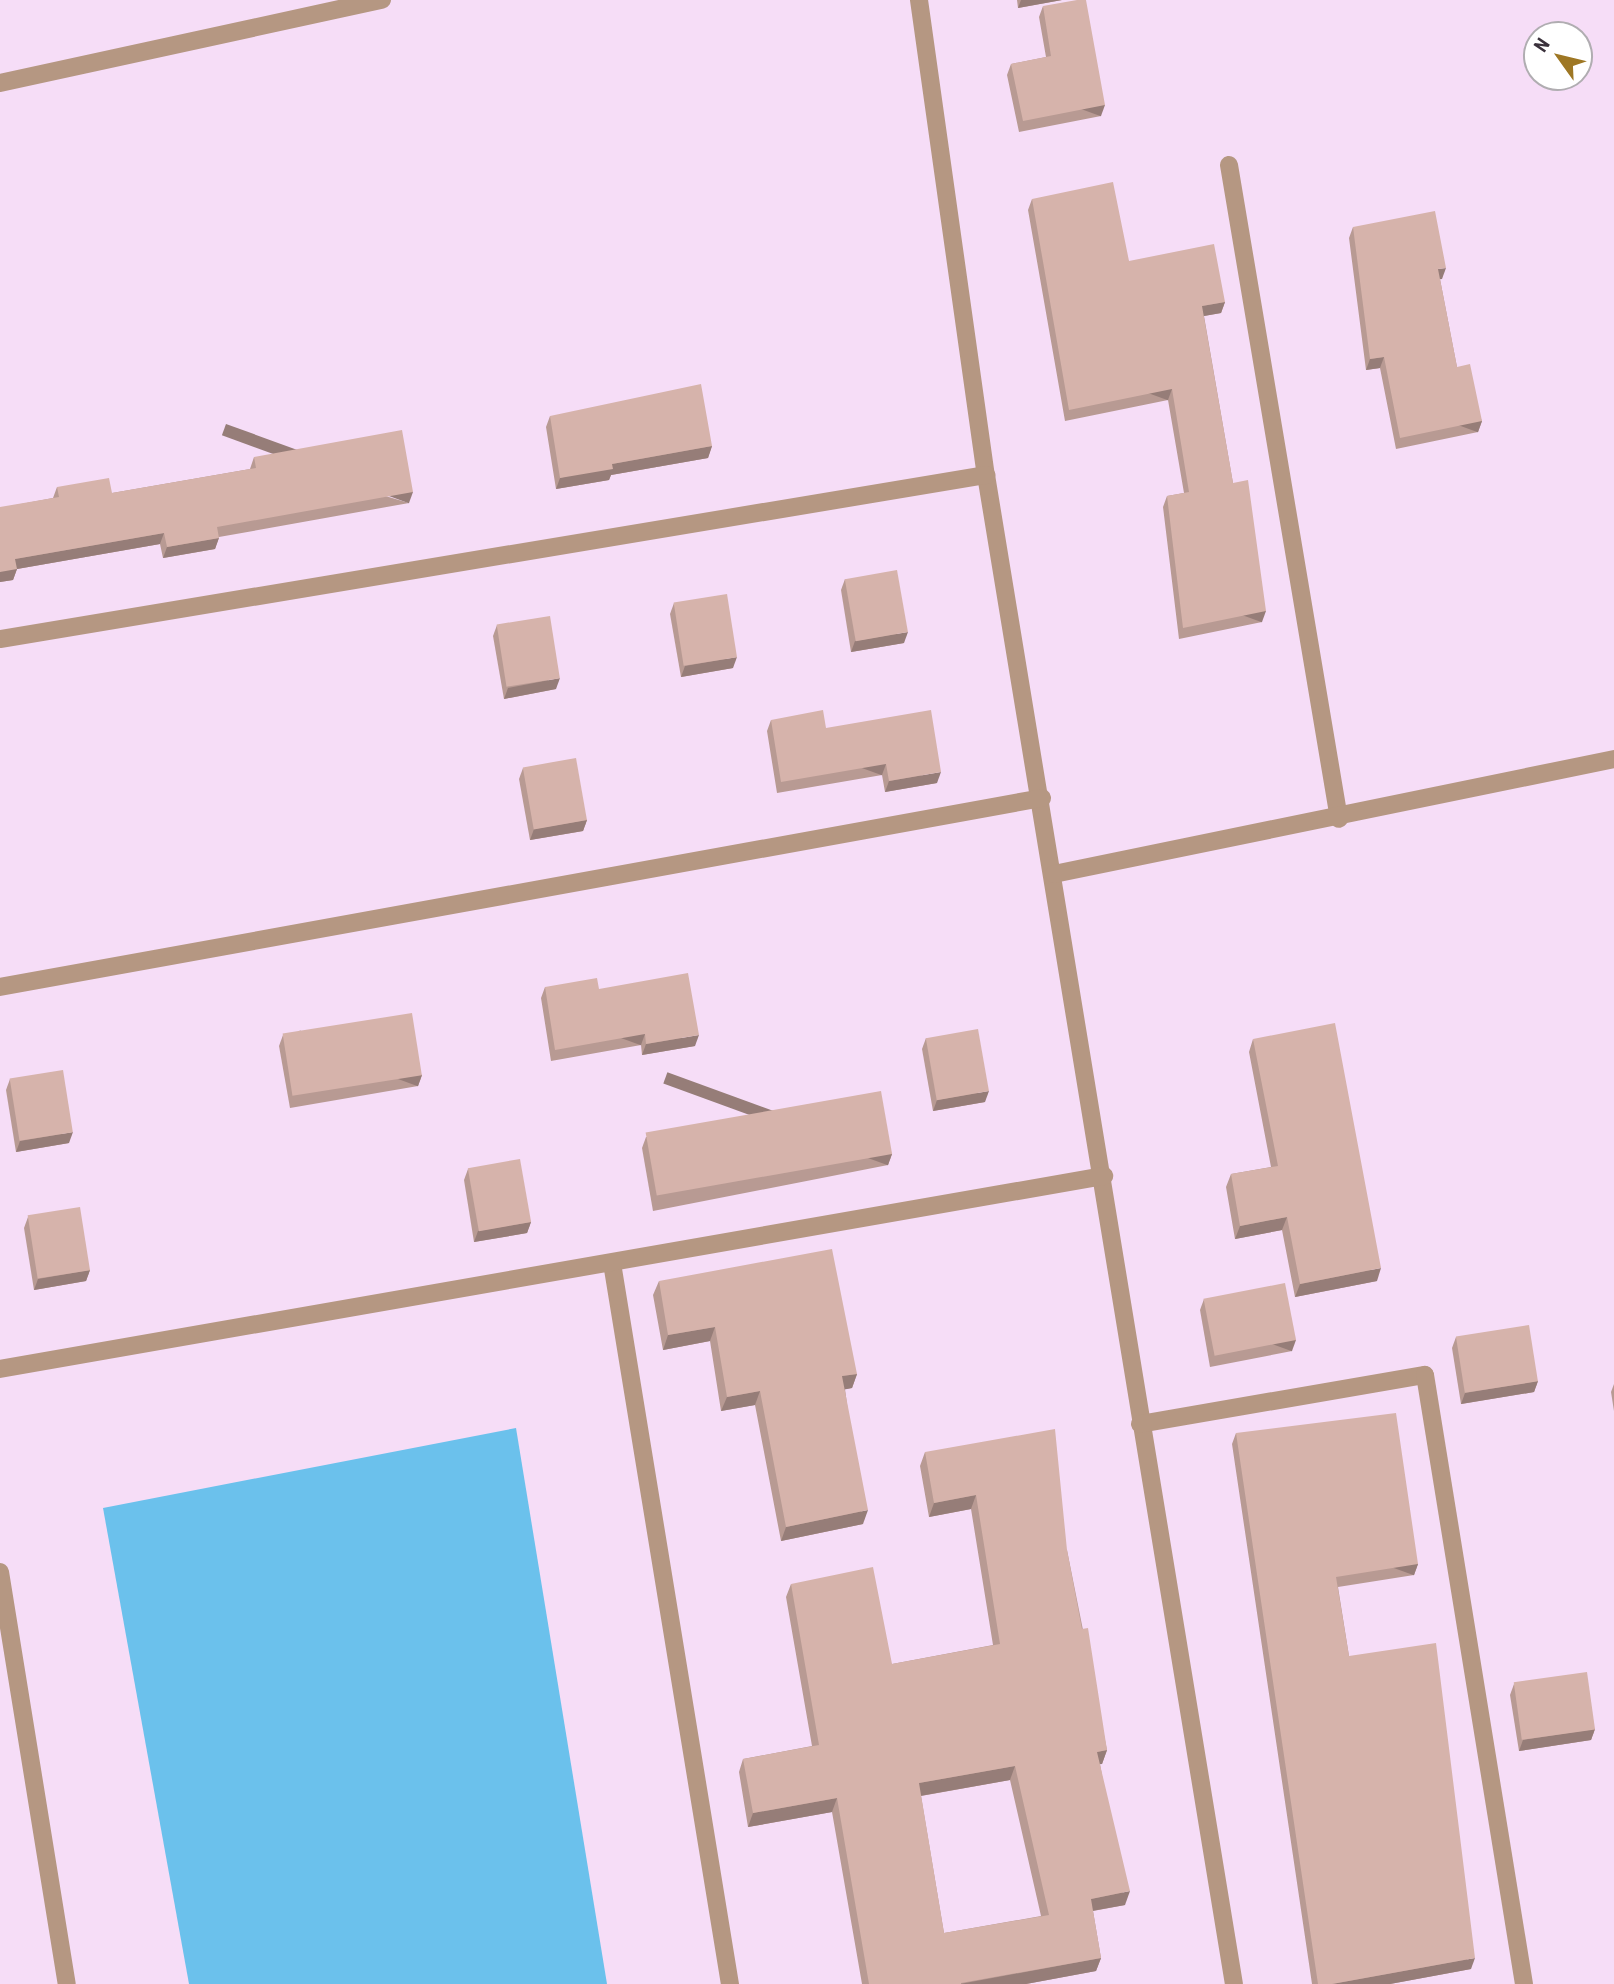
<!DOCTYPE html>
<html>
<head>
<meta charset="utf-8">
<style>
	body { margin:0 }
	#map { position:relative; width:1614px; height:1984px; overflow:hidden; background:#f6ddf7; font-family:"Roboto Condensed",sans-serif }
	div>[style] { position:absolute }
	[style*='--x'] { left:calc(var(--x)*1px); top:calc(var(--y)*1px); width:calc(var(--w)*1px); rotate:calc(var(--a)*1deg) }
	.water>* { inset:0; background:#6bc1ec }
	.minor>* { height:18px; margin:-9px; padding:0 9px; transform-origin:9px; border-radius:9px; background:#b59782 }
	.wall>* { inset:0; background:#b89a93 }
	.shaded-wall>* { inset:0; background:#967d78; transform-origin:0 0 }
	.building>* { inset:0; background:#d6b3ab; transform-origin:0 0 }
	span { translate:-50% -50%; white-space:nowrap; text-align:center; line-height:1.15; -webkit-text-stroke:5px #fff; paint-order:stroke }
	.north { position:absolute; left:1523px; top:21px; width:70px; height:70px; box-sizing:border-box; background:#fff; border:2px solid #b0adb1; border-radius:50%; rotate:304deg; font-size:19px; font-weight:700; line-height:28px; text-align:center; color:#3a313b }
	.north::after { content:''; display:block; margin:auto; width:24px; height:32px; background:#9e7724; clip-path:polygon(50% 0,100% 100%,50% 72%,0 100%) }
</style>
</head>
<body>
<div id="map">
	<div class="water">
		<div style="clip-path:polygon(516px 1428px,607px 1984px,189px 1984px,103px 1508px)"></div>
	</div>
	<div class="minor">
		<div style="--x:919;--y:0;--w:480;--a:82"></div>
		<div style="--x:986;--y:475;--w:1529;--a:80.67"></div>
		<div style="--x:0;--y:83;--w:391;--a:-12.3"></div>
		<div style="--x:1229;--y:165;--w:663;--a:80.45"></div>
		<div style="--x:0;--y:639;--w:1000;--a:-9.44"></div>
		<div style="--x:1054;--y:874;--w:572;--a:-11.6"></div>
		<div style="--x:0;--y:987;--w:1059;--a:-10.28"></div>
		<div style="--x:612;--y:1263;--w:731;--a:80.71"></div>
		<div style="--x:0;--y:1369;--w:1121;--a:-9.92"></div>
		<div style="--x:1140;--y:1424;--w:289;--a:-9.8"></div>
		<div style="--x:1425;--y:1375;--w:617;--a:80.77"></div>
		<div style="--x:0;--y:1572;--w:417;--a:80.8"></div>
	</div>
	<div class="wall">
		<div style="clip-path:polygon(1017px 0,1062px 0,1018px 8px)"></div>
		<div style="clip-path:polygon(1043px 6px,1101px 116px,1019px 132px,1007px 75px,1011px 64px,1046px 57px,1039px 17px)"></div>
		<div style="clip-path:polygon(1032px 199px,1129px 261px,1225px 302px,1221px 313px,1204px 316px,1233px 483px,1262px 622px,1179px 639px,1163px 507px,1167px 496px,1184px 493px,1168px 400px,1065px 421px,1028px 210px)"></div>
		<div style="clip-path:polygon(1353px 227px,1442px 279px,1440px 279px,1457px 367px,1482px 421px,1478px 432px,1396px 449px,1380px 368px,1366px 370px,1349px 238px)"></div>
		<div style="clip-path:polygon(550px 416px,712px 446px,708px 458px,611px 475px,609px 480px,556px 489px,546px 427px)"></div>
		<div style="clip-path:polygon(254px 457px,409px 503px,219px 537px,215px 549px,163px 558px,160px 544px,17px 569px,13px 580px,0 582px,0 508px,53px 498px,57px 487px,112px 493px,250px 469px)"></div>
		<div style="clip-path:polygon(845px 579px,904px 643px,851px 652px,841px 590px)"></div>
		<div style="clip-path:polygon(674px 603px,733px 668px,681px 677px,670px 614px)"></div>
		<div style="clip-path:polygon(497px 625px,556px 689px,504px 699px,493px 636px)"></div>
		<div style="clip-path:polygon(771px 720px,826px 728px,937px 783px,885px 792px,882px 775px,777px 793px,767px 731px)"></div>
		<div style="clip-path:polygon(523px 768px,587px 820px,583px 831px,530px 840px,519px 779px)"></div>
		<div style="clip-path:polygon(545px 987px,599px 989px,695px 1046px,642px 1055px,641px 1045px,551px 1061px,541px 998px)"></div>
		<div style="clip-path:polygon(283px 1035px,422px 1075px,418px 1086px,290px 1108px,279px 1046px)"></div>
		<div style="clip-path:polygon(926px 1038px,985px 1102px,933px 1111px,922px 1049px)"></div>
		<div style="clip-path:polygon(1253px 1039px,1377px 1281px,1295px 1297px,1282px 1230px,1235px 1239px,1226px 1187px,1231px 1174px,1271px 1167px,1249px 1052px)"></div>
		<div style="clip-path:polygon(10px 1079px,69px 1143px,16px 1152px,6px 1090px)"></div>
		<div style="clip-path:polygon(646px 1137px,892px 1154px,888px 1165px,653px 1211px,642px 1148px)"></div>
		<div style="clip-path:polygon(468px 1169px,531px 1222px,527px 1233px,474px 1242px,464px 1180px)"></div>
		<div style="clip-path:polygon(28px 1217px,90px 1270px,86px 1281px,34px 1290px,24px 1228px)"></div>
		<div style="clip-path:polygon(659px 1281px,857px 1374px,852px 1388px,845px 1389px,863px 1524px,781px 1541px,755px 1405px,721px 1411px,710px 1341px,663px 1350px,653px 1295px)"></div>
		<div style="clip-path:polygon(1204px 1299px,1292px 1351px,1210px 1367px,1200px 1310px)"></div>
		<div style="clip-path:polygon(1456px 1337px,1538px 1381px,1534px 1392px,1461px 1404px,1452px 1348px)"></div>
		<div style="clip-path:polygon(1614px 1384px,1614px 1411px,1611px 1392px)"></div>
		<div style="clip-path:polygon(1236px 1433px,1418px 1564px,1414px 1575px,1338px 1587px,1349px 1656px,1471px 1969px,1390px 1984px,1312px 1984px,1232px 1444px)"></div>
		<div style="clip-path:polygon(evenodd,925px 1452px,1067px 1550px,1107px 1750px,1102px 1764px,1100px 1764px,1125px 1905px,1093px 1911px,1101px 1958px,1096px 1971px,1026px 1984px,862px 1984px,832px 1812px,748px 1827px,739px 1772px,743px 1759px,812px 1746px,786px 1597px,791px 1584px,892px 1664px,993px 1645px,971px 1509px,929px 1517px,920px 1466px,925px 1452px,1010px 1780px,1041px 1916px,944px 1933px,921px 1796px,1010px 1780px)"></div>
		<div style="clip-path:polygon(1514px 1684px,1595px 1729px,1591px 1740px,1519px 1751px,1510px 1695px)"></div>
	</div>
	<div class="shaded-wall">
		<div style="clip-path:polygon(1021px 0,1062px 0,1018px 8px)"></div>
		<div style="left:1105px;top:105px;width:12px;height:84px;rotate:110deg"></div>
		<div style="clip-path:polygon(1446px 268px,1442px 279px,1434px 280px,1438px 269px)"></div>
		<div style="clip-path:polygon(1225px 302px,1221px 313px,1198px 317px,1202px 306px)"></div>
		<div style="clip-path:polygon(1384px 357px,1380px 368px,1366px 370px,1370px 359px)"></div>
		<div style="left:1172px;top:389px;width:12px;height:105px;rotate:110deg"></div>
		<div style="left:1482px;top:421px;width:12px;height:84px;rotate:110deg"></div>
		<div style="clip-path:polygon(712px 446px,708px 458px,611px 475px,609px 480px,556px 489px,560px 478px,612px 464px)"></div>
		<div style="left:413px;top:492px;width:12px;height:199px;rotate:110deg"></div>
		<div style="clip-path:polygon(164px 533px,160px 544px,17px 569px,13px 580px,0 582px,0 572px,15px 559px)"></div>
		<div style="clip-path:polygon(219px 538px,215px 549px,163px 558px,167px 547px)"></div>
		<div style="left:1266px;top:611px;width:12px;height:85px;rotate:110deg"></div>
		<div style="clip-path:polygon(908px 632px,904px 643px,851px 652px,855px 641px)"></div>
		<div style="clip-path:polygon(737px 657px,733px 668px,681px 677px,685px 666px)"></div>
		<div style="clip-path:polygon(560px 678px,556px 689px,504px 699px,508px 688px)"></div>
		<div style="left:886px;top:764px;width:12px;height:107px;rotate:110deg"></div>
		<div style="clip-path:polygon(941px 772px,937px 783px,885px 792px,889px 781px)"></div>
		<div style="clip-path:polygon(587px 820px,583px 831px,530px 840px,534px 829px)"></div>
		<div style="left:645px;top:1034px;width:12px;height:91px;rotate:110deg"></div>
		<div style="clip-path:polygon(699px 1035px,695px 1046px,642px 1055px,646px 1044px)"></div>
		<div style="left:422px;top:1075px;width:12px;height:130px;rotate:110deg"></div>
		<div style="clip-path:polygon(989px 1091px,985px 1102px,933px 1111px,937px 1100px)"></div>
		<div style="clip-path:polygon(73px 1132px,69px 1143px,16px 1152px,20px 1141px)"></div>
		<div style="left:892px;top:1154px;width:12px;height:239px;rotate:110deg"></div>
		<div style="clip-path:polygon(1287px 1217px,1282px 1230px,1235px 1239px,1240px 1226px)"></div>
		<div style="clip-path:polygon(531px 1222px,527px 1233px,474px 1242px,478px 1231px)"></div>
		<div style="clip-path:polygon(1381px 1268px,1377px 1281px,1295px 1297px,1300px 1284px)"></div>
		<div style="clip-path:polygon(90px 1270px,86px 1281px,34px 1290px,38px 1279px)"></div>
		<div style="clip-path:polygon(715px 1327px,710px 1341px,663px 1350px,668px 1335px)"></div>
		<div style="left:1296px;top:1340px;width:12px;height:84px;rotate:110deg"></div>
		<div style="clip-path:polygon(857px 1374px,852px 1388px,837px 1391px,842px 1376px)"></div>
		<div style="clip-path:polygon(1538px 1381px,1534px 1392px,1461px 1404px,1465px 1393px)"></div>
		<div style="clip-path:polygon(760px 1391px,755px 1405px,721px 1411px,727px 1397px)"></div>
		<div style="clip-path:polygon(976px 1495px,971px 1509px,929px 1517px,934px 1503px)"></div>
		<div style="clip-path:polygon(868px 1510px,863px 1524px,781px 1541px,786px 1527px)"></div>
		<div style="left:1418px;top:1564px;width:12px;height:83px;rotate:110deg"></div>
		<div style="clip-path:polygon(1595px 1729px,1591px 1740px,1519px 1751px,1523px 1740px)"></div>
		<div style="clip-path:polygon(1107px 1750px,1102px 1764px,1092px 1765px,1097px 1752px)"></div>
		<div style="clip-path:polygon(1015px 1766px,1010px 1780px,914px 1797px,919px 1783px)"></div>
		<div style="clip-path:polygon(837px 1798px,832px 1812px,748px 1827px,753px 1813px)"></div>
		<div style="clip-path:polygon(1130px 1891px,1125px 1905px,1086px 1912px,1091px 1899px)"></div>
		<div style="clip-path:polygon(1101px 1958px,1096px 1971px,1026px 1984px,960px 1984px)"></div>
		<div style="clip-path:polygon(1475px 1958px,1471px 1969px,1390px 1984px,1332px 1984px)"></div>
	</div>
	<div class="building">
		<div style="clip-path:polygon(1077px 0,1086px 0,1105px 105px,1023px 121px,1011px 64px,1051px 56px,1043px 6px)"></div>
		<div style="clip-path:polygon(1113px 182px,1129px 261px,1214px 244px,1225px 302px,1202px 306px,1233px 483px,1248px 480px,1266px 611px,1183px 628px,1167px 496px,1189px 492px,1172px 389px,1069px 410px,1032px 199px)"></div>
		<div style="clip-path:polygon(1435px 211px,1446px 268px,1438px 269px,1457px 367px,1470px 364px,1482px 421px,1400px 438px,1384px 357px,1370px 359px,1353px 227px)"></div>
		<div style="clip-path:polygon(701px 384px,712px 446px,612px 464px,613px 469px,560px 478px,550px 416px)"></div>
		<div style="clip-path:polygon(402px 430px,413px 492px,217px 527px,219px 538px,167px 547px,164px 533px,15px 559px,17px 569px,0 572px,0 507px,59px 497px,57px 487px,109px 478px,112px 493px,256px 468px,254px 457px)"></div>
		<div style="left:897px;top:570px;width:63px;height:53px;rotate:80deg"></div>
		<div style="left:727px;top:594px;width:64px;height:54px;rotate:81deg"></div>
		<div style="left:550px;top:616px;width:63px;height:54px;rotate:81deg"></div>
		<div style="clip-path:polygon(823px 710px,826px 728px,931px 710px,941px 772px,889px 781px,886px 764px,781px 782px,771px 720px)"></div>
		<div style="left:576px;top:758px;width:63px;height:54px;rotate:80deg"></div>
		<div style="clip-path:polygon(688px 973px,699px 1035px,646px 1044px,645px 1034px,555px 1050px,545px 987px,597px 978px,599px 989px)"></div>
		<div style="left:412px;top:1013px;width:63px;height:131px;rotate:81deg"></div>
		<div style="clip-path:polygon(1335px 1023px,1381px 1268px,1300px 1284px,1287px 1217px,1240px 1226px,1231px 1174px,1278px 1166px,1253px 1039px)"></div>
		<div style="left:978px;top:1029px;width:63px;height:53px;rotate:80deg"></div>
		<div style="left:63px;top:1070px;width:63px;height:54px;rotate:81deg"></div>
		<div style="left:881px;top:1091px;width:64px;height:239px;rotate:80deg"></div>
		<div style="left:520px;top:1159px;width:64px;height:53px;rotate:80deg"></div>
		<div style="left:80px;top:1207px;width:64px;height:53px;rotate:81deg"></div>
		<div style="clip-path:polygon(832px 1249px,857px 1374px,842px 1376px,868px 1510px,786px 1527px,760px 1391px,727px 1397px,715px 1327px,668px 1335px,659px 1281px)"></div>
		<div style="left:1285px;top:1283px;width:58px;height:83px;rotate:79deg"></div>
		<div style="left:1529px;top:1325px;width:57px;height:74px;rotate:81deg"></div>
		<div style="clip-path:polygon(1396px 1413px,1418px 1564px,1336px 1577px,1349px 1656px,1436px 1643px,1475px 1958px,1332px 1984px,1318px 1984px,1236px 1433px)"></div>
		<div style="clip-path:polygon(evenodd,1055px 1429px,1067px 1550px,1082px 1629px,1088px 1628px,1107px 1750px,1097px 1752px,1130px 1891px,1091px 1899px,1101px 1958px,961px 1983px,961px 1984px,869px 1984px,837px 1798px,753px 1813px,743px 1759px,819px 1745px,791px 1584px,873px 1567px,892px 1664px,1000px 1644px,976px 1495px,934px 1503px,925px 1452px,1055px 1429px,1015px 1766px,1049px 1915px,944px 1933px,919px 1783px,1015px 1766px)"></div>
		<div style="left:1587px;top:1672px;width:58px;height:74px;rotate:82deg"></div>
	</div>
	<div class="north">N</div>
</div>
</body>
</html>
